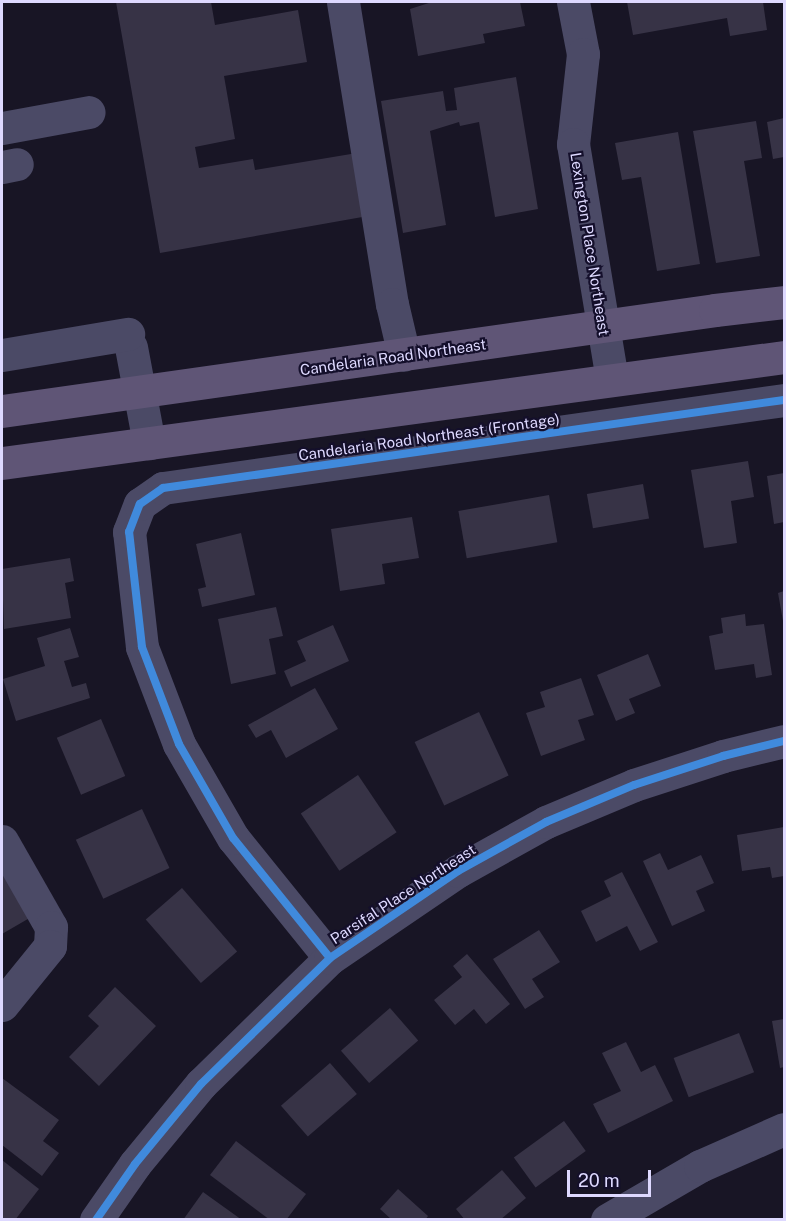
<!DOCTYPE html>
<html>
<head>
<meta charset="utf-8">
<style>
	body { margin:0 }
	#map { position:relative; width:786px; height:1221px; overflow:hidden; background:#181525; font-family:"Public Sans",sans-serif }
	div>[style] { position:absolute }
	[style*='--x'] { left:calc(var(--x)*1px); top:calc(var(--y)*1px); width:calc(var(--w)*1px); rotate:calc(var(--a)*1deg) }
	.building>* { inset:0; background:#373346; transform-origin:0 0 }
	.minor>* { height:33px; margin:-16.5px; padding:0 16.5px; transform-origin:16.5px; border-radius:16.5px; background:#4b4a66 }
	.major>* { height:33px; margin:-16.5px; padding:0 16.5px; transform-origin:16.5px; border-radius:16.5px; background:#5f5576 }
	.cycleway>* { height:8px; margin:-4px; padding:0 4px; transform-origin:4px; border-radius:4px; background:#408adc }
	span { translate:-50% -50%; white-space:nowrap; text-align:center; line-height:1.15; -webkit-text-stroke:4.5px #140f2b; paint-order:stroke }
	.street-label { font-size:15px; color:#ded9ff }
	.frame { position:absolute; inset:0; border:3px solid #ded9ff; pointer-events:none }
	.scale { position:absolute; left:567px; top:1170px; width:84px; height:27px; box-sizing:border-box; border:3px solid #ded9ff; border-top:0; padding-left:8px; font-size:18px; line-height:21px; white-space:nowrap; color:#ded9ff; -webkit-text-stroke:4px #140f2b; paint-order:stroke }
</style>
</head>
<body>
<div id="map">
	<div class="building">
		<div style="clip-path:polygon(116px 2px,211px 2px,215px 25px,298px 10px,307px 62px,224px 76px,235px 139px,195px 147px,199px 168px,253px 159px,255px 170px,357px 153px,368px 216px,160px 253px)"></div>
		<div style="clip-path:polygon(432px 2px,520px 2px,525px 26px,483px 34px,485px 43px,418px 56px,410px 9px)"></div>
		<div style="clip-path:polygon(627px 2px,763px 2px,767px 30px,730px 36px,727px 18px,633px 35px)"></div>
		<div style="clip-path:polygon(516px 77px,538px 209px,495px 217px,479px 122px,460px 126px,459px 122px,430px 131px,446px 225px,403px 233px,381px 101px,443px 91px,446px 111px,457px 110px,454px 88px)"></div>
		<div style="clip-path:polygon(784px 118px,784px 157px,773px 159px,767px 122px)"></div>
		<div style="clip-path:polygon(756px 121px,762px 158px,744px 161px,760px 256px,716px 263px,693px 131px)"></div>
		<div style="clip-path:polygon(678px 132px,700px 264px,657px 271px,641px 177px,622px 180px,615px 143px)"></div>
		<div style="clip-path:polygon(748px 461px,754px 497px,731px 501px,737px 543px,704px 548px,691px 470px)"></div>
		<div style="clip-path:polygon(784px 473px,784px 522px,774px 524px,767px 476px)"></div>
		<div style="left:643px;top:484px;width:35px;height:57px;rotate:80deg"></div>
		<div style="left:549px;top:495px;width:48px;height:92px;rotate:80deg"></div>
		<div style="clip-path:polygon(412px 517px,419px 558px,382px 564px,385px 584px,340px 591px,331px 529px)"></div>
		<div style="clip-path:polygon(241px 533px,255px 595px,202px 607px,198px 589px,206px 587px,196px 544px)"></div>
		<div style="clip-path:polygon(70px 558px,74px 581px,65px 583px,71px 618px,4px 629px,2px 569px)"></div>
		<div style="clip-path:polygon(784px 591px,784px 621px,783px 621px,778px 593px)"></div>
		<div style="clip-path:polygon(276px 607px,283px 636px,269px 639px,276px 674px,231px 684px,218px 619px)"></div>
		<div style="clip-path:polygon(745px 614px,746px 626px,764px 624px,772px 675px,756px 678px,754px 664px,715px 670px,709px 636px,723px 633px,721px 618px)"></div>
		<div style="clip-path:polygon(333px 625px,349px 661px,291px 687px,284px 671px,306px 661px,297px 641px)"></div>
		<div style="clip-path:polygon(70px 628px,79px 657px,64px 661px,72px 687px,86px 683px,90px 698px,16px 721px,3px 679px,45px 666px,37px 638px)"></div>
		<div style="clip-path:polygon(648px 654px,661px 686px,629px 699px,635px 713px,616px 721px,597px 675px)"></div>
		<div style="clip-path:polygon(581px 678px,594px 715px,578px 720px,585px 740px,541px 756px,526px 713px,545px 707px,540px 692px)"></div>
		<div style="clip-path:polygon(315px 688px,338px 729px,286px 758px,271px 730px,256px 738px,248px 725px)"></div>
		<div style="left:479px;top:712px;width:70px;height:71px;rotate:65deg"></div>
		<div style="left:101px;top:719px;width:62px;height:48px;rotate:67deg"></div>
		<div style="left:358px;top:775px;width:69px;height:69px;rotate:56deg"></div>
		<div style="left:142px;top:809px;width:65px;height:73px;rotate:65deg"></div>
		<div style="clip-path:polygon(784px 827px,784px 876px,772px 878px,770px 867px,742px 871px,737px 835px)"></div>
		<div style="clip-path:polygon(660px 853px,668px 870px,701px 855px,714px 883px,696px 891px,705px 911px,672px 926px,643px 861px)"></div>
		<div style="clip-path:polygon(2px 862px,33px 916px,2px 934px)"></div>
		<div style="clip-path:polygon(622px 872px,658px 942px,640px 951px,627px 926px,596px 942px,581px 911px,611px 896px,604px 881px)"></div>
		<div style="left:182px;top:888px;width:84px;height:48px;rotate:49deg"></div>
		<div style="clip-path:polygon(539px 930px,560px 962px,532px 979px,544px 997px,525px 1009px,493px 959px)"></div>
		<div style="clip-path:polygon(467px 954px,510px 1004px,486px 1024px,474px 1009px,455px 1025px,434px 1000px,462px 977px,453px 966px)"></div>
		<div style="clip-path:polygon(115px 987px,156px 1026px,99px 1086px,69px 1057px,99px 1026px,88px 1016px)"></div>
		<div style="left:390px;top:1008px;width:43px;height:65px;rotate:49deg"></div>
		<div style="clip-path:polygon(784px 1019px,784px 1067px,780px 1068px,772px 1021px)"></div>
		<div style="left:739px;top:1033px;width:42px;height:70px;rotate:69deg"></div>
		<div style="clip-path:polygon(626px 1042px,641px 1072px,655px 1065px,673px 1101px,608px 1133px,593px 1104px,621px 1091px,602px 1053px)"></div>
		<div style="left:330px;top:1063px;width:41px;height:65px;rotate:49deg"></div>
		<div style="clip-path:polygon(2px 1078px,59px 1120px,43px 1141px,59px 1153px,42px 1176px,2px 1145px)"></div>
		<div style="left:564px;top:1121px;width:37px;height:62px;rotate:54deg"></div>
		<div style="clip-path:polygon(236px 1141px,306px 1194px,286px 1220px,270px 1220px,210px 1175px)"></div>
		<div style="clip-path:polygon(2px 1160px,39px 1189px,15px 1220px,2px 1220px)"></div>
		<div style="clip-path:polygon(502px 1170px,526px 1198px,500px 1220px,465px 1220px,456px 1209px)"></div>
		<div style="clip-path:polygon(398px 1189px,428px 1216px,425px 1220px,392px 1220px,380px 1209px)"></div>
		<div style="clip-path:polygon(203px 1192px,242px 1220px,183px 1220px)"></div>
	</div>
	<div class="minor">
		<div style="--x:343;--y:2;--w:306;--a:80.8"></div>
		<div style="--x:392;--y:304;--w:52;--a:76.8"></div>
		<div style="--x:573;--y:2;--w:53;--a:79.1"></div>
		<div style="--x:583;--y:54;--w:91;--a:96.3"></div>
		<div style="--x:573;--y:144;--w:238;--a:80.6"></div>
		<div style="--x:2;--y:128;--w:88;--a:-10.4"></div>
		<div style="--x:2;--y:167;--w:15;--a:-11"></div>
		<div style="--x:131;--y:347;--w:98;--a:79.4"></div>
		<div style="--x:2;--y:355;--w:128;--a:-9.5"></div>
		<div style="--x:2;--y:841;--w:99;--a:60.3"></div>
		<div style="--x:51;--y:927;--w:19;--a:93"></div>
		<div style="--x:50;--y:946;--w:76;--a:129.1"></div>
		<div style="--x:330;--y:958;--w:154;--a:-128.9"></div>
		<div style="--x:233;--y:838;--w:108;--a:-119.9"></div>
		<div style="--x:179;--y:744;--w:104;--a:-110.9"></div>
		<div style="--x:142;--y:647;--w:116;--a:-96.4"></div>
		<div style="--x:129;--y:532;--w:30;--a:-69"></div>
		<div style="--x:140;--y:504;--w:28;--a:-35"></div>
		<div style="--x:163;--y:488;--w:627;--a:-8.07"></div>
		<div style="--x:96;--y:1220;--w:68;--a:-55.1"></div>
		<div style="--x:135;--y:1164;--w:104;--a:-50.5"></div>
		<div style="--x:201;--y:1084;--w:180;--a:-44.3"></div>
		<div style="--x:330;--y:958;--w:155;--a:-34.2"></div>
		<div style="--x:458;--y:871;--w:101;--a:-29.1"></div>
		<div style="--x:546;--y:822;--w:95;--a:-22.8"></div>
		<div style="--x:634;--y:785;--w:94;--a:-18"></div>
		<div style="--x:723;--y:756;--w:63;--a:-13.8"></div>
		<div style="--x:607;--y:1220;--w:108;--a:-30.1"></div>
		<div style="--x:700;--y:1166;--w:92;--a:-23.8"></div>
	</div>
	<div class="major">
		<div style="--x:2;--y:411;--w:720;--a:-8.06"></div>
		<div style="--x:715;--y:310;--w:69;--a:-6.6"></div>
		<div style="--x:2;--y:463;--w:789;--a:-7.72"></div>
	</div>
	<div class="cycleway">
		<div style="--x:330;--y:958;--w:154;--a:-128.9"></div>
		<div style="--x:233;--y:838;--w:108;--a:-119.9"></div>
		<div style="--x:179;--y:744;--w:104;--a:-110.9"></div>
		<div style="--x:142;--y:647;--w:116;--a:-96.4"></div>
		<div style="--x:129;--y:532;--w:30;--a:-69"></div>
		<div style="--x:140;--y:504;--w:28;--a:-35"></div>
		<div style="--x:163;--y:488;--w:627;--a:-8.07"></div>
		<div style="--x:96;--y:1220;--w:68;--a:-55.1"></div>
		<div style="--x:135;--y:1164;--w:104;--a:-50.5"></div>
		<div style="--x:201;--y:1084;--w:180;--a:-44.3"></div>
		<div style="--x:330;--y:958;--w:155;--a:-34.2"></div>
		<div style="--x:458;--y:871;--w:101;--a:-29.1"></div>
		<div style="--x:546;--y:822;--w:95;--a:-22.8"></div>
		<div style="--x:634;--y:785;--w:94;--a:-18"></div>
		<div style="--x:723;--y:756;--w:63;--a:-13.8"></div>
	</div>
	<div class="street-label">
		<span style="left:590px;top:244px;rotate:81deg">Lexington Place Northeast</span>
		<span style="left:393px;top:357px;rotate:-8deg">Candelaria Road Northeast</span>
		<span style="left:429px;top:437px;rotate:-8deg">Candelaria Road Northeast (Frontage)</span>
		<span style="left:403px;top:894px;rotate:-33deg">Parsifal Place Northeast</span>
	</div>
	<div class="frame"></div>
	<div class="scale">20 m</div>
</div>
</body>
</html>
